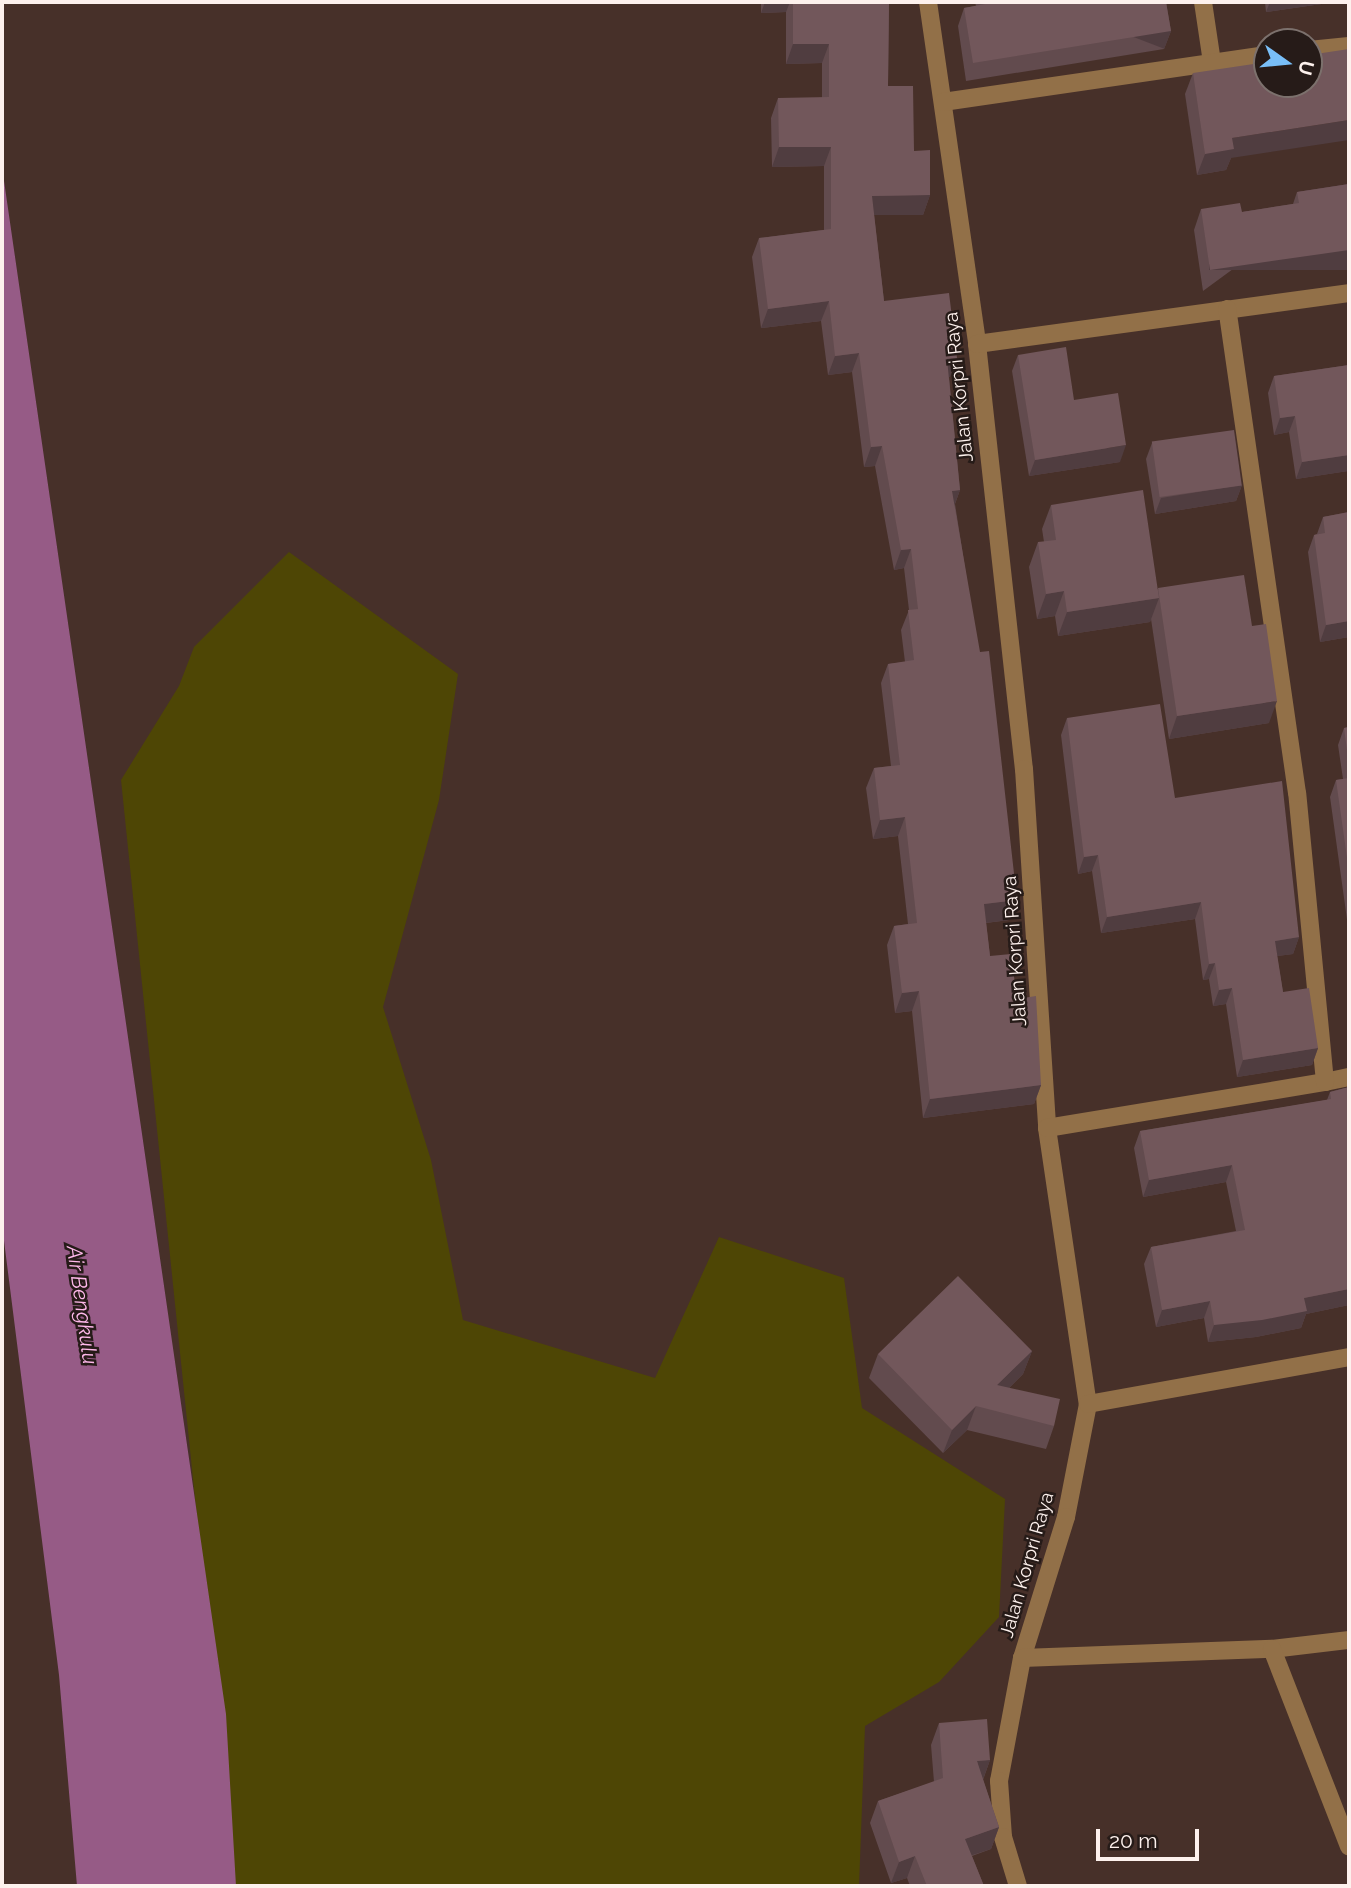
<!DOCTYPE html>
<html>
<head>
<meta charset="utf-8">
<style>
	body { margin:0 }
	#map { position:relative; width:1351px; height:1888px; overflow:hidden; background:#473029; font-family:Raleway,sans-serif }
	div>[style] { position:absolute }
	[style*='--x'] { left:calc(var(--x)*1px); top:calc(var(--y)*1px); width:calc(var(--w)*1px); rotate:calc(var(--a)*1deg) }
	.green>* { inset:0; background:#4e4605 }
	.water>* { inset:0; background:#965b86 }
	.minor>* { height:18px; margin:-9px; padding:0 9px; transform-origin:9px; border-radius:9px; background:#927048 }
	.wall>* { inset:0; background:#624b4e }
	.shaded-wall>* { inset:0; background:#503d40; transform-origin:0 0 }
	.building>* { inset:0; background:#72575b; transform-origin:0 0 }
	span { translate:-50% -50%; white-space:nowrap; text-align:center; line-height:1.15; -webkit-text-stroke:5px #261b18; paint-order:stroke }
	.street-label { font-size:19px; color:#fdf1ed }
	.water-label { font-size:21px; color:#ffb9eb; font-style:italic }
	.frame { position:absolute; inset:0; border:4px solid #fdf1ed; pointer-events:none }
	.north { position:absolute; left:1253px; top:28px; width:70px; height:70px; box-sizing:border-box; background:#261b18; border:2px solid #7c716d; border-radius:50%; rotate:105deg; font-size:19px; font-weight:700; line-height:28px; text-align:center; color:#fdf1ed }
	.north::after { content:''; display:block; margin:auto; width:24px; height:32px; background:#79bff8; clip-path:polygon(50% 0,100% 100%,50% 72%,0 100%) }
	.scale { position:absolute; left:1096px; top:1829px; width:103px; height:32px; box-sizing:border-box; border:4px solid #fdf1ed; border-top:0; padding-left:9px; font-size:21px; line-height:24px; white-space:nowrap; color:#fdf1ed; -webkit-text-stroke:5px #261b18; paint-order:stroke }
</style>
</head>
<body>
<div id="map">
	<div class="green">
		<div style="clip-path:polygon(289px 552px,458px 674px,439px 800px,383px 1007px,431px 1160px,463px 1320px,655px 1378px,719px 1237px,844px 1278px,862px 1408px,1005px 1499px,999px 1617px,939px 1682px,865px 1726px,859px 1886px,235px 1886px,121px 780px,179px 686px,194px 647px)"></div>
	</div>
	<div class="water">
		<div style="clip-path:polygon(2px 167px,226px 1714px,236px 1886px,77px 1886px,59px 1675px,2px 1225px)"></div>
	</div>
	<div class="minor">
		<div style="--x:928;--y:2;--w:345;--a:81.8"></div>
		<div style="--x:977;--y:344;--w:428;--a:83.7"></div>
		<div style="--x:1024;--y:769;--w:360;--a:86.3"></div>
		<div style="--x:1047;--y:1128;--w:279;--a:81.6"></div>
		<div style="--x:1088;--y:1404;--w:115;--a:101"></div>
		<div style="--x:1066;--y:1517;--w:148;--a:107.3"></div>
		<div style="--x:1022;--y:1658;--w:125;--a:100.6"></div>
		<div style="--x:999;--y:1781;--w:56;--a:85.9"></div>
		<div style="--x:1003;--y:1837;--w:51;--a:73"></div>
		<div style="--x:1203;--y:2;--w:61;--a:81.5"></div>
		<div style="--x:1309;--y:50;--w:40;--a:-5.7"></div>
		<div style="--x:943;--y:102;--w:327;--a:-8.3"></div>
		<div style="--x:977;--y:344;--w:375;--a:-7.8"></div>
		<div style="--x:1325;--y:1082;--w:25;--a:-12"></div>
		<div style="--x:1047;--y:1128;--w:282;--a:-9.4"></div>
		<div style="--x:1325;--y:1082;--w:290;--a:-95.5"></div>
		<div style="--x:1297;--y:793;--w:489;--a:-98.2"></div>
		<div style="--x:1088;--y:1404;--w:265;--a:-10.2"></div>
		<div style="--x:1272;--y:1649;--w:78;--a:-6.7"></div>
		<div style="--x:1022;--y:1658;--w:250;--a:-2.1"></div>
		<div style="--x:1272;--y:1649;--w:212;--a:68.7"></div>
	</div>
	<div class="wall">
		<div style="clip-path:polygon(761px 2px,889px 2px,888px 86px,930px 195px,923px 215px,874px 215px,884px 301px,950px 377px,949px 377px,960px 490px,955px 504px,1017px 900px,1009px 920px,986px 923px,990px 956px,1017px 999px,1041px 1085px,1034px 1104px,923px 1118px,912px 1011px,895px 1013px,887px 945px,894px 926px,908px 924px,898px 836px,873px 839px,866px 788px,874px 768px,891px 766px,881px 683px,888px 664px,905px 662px,901px 630px,909px 610px,904px 568px,894px 570px,875px 466px,864px 467px,852px 372px,828px 375px,821px 321px,761px 328px,752px 257px,759px 238px,824px 230px,824px 166px,772px 167px,771px 118px,778px 98px,822px 98px,822px 63px,786px 64px,786px 12px,761px 13px)"></div>
		<div style="clip-path:polygon(975px 2px,1166px 2px,1171px 31px,1164px 49px,966px 81px,958px 26px,964px 8px,976px 6px)"></div>
		<div style="clip-path:polygon(1265px 2px,1335px 2px,1266px 12px)"></div>
		<div style="clip-path:polygon(1193px 73px,1231px 158px,1226px 170px,1197px 175px,1185px 94px)"></div>
		<div style="clip-path:polygon(1349px 184px,1203px 291px,1194px 230px,1201px 209px,1242px 212px,1293px 204px,1297px 192px)"></div>
		<div style="clip-path:polygon(1018px 355px,1120px 462px,1029px 476px,1012px 371px)"></div>
		<div style="clip-path:polygon(1349px 365px,1349px 466px,1348px 471px,1296px 479px,1289px 432px,1274px 435px,1268px 393px,1274px 376px)"></div>
		<div style="clip-path:polygon(1152px 443px,1242px 485px,1236px 501px,1155px 514px,1146px 459px)"></div>
		<div style="clip-path:polygon(1051px 505px,1157px 589px,1252px 626px,1269px 723px,1169px 739px,1151px 619px,1150px 622px,1058px 636px,1055px 616px,1037px 619px,1029px 567px,1038px 542px,1044px 542px,1042px 529px)"></div>
		<div style="clip-path:polygon(1349px 512px,1349px 637px,1320px 642px,1308px 552px,1314px 535px,1317px 534px,1323px 517px)"></div>
		<div style="clip-path:polygon(1067px 718px,1175px 798px,1299px 937px,1293px 954px,1277px 956px,1283px 992px,1318px 1048px,1312px 1065px,1237px 1077px,1226px 1004px,1213px 1006px,1209px 979px,1203px 980px,1195px 919px,1101px 933px,1092px 871px,1078px 874px,1061px 735px)"></div>
		<div style="clip-path:polygon(1349px 727px,1349px 934px,1330px 797px,1336px 780px,1343px 779px,1338px 745px,1344px 728px)"></div>
		<div style="clip-path:polygon(1349px 1087px,1349px 1305px,1306px 1314px,1301px 1328px,1256px 1337px,1208px 1342px,1204px 1318px,1156px 1327px,1144px 1264px,1151px 1247px,1236px 1231px,1226px 1182px,1143px 1197px,1134px 1148px,1140px 1131px,1327px 1100px,1330px 1092px)"></div>
		<div style="clip-path:polygon(1032px 1351px,1023px 1374px,1009px 1388px,1054px 1426px,1046px 1449px,967px 1430px,943px 1453px,869px 1378px,878px 1354px)"></div>
		<div style="clip-path:polygon(939px 1723px,990px 1760px,983px 1780px,999px 1827px,991px 1849px,972px 1856px,984px 1886px,910px 1886px,907px 1878px,891px 1883px,870px 1823px,878px 1801px,934px 1782px,931px 1745px)"></div>
	</div>
	<div class="shaded-wall">
		<div style="clip-path:polygon(765px 2px,790px 2px,786px 12px,761px 13px)"></div>
		<div style="clip-path:polygon(1270px 2px,1335px 2px,1266px 12px)"></div>
		<div style="left:1171px;top:31px;width:19px;height:201px;rotate:111deg"></div>
		<div style="clip-path:polygon(793px 44px,829px 44px,822px 63px,786px 64px)"></div>
		<div style="clip-path:polygon(1349px 120px,1349px 140px,1231px 158px,1226px 170px,1197px 175px,1205px 154px,1232px 138px)"></div>
		<div style="clip-path:polygon(779px 147px,831px 147px,824px 166px,772px 167px)"></div>
		<div style="clip-path:polygon(930px 195px,923px 215px,865px 215px,872px 196px)"></div>
		<div style="left:1349px;top:250px;width:20px;height:140px;rotate:90deg"></div>
		<div style="clip-path:polygon(829px 301px,821px 321px,761px 328px,768px 309px)"></div>
		<div style="clip-path:polygon(859px 353px,852px 372px,828px 375px,835px 356px)"></div>
		<div style="clip-path:polygon(957px 358px,950px 377px,940px 378px,947px 359px)"></div>
		<div style="clip-path:polygon(1295px 416px,1289px 432px,1274px 435px,1280px 418px)"></div>
		<div style="clip-path:polygon(1126px 445px,1120px 462px,1029px 476px,1035px 460px)"></div>
		<div style="clip-path:polygon(882px 446px,875px 466px,864px 467px,871px 447px)"></div>
		<div style="clip-path:polygon(1349px 455px,1349px 466px,1348px 471px,1296px 479px,1302px 462px)"></div>
		<div style="clip-path:polygon(1242px 485px,1236px 501px,1155px 514px,1161px 498px)"></div>
		<div style="clip-path:polygon(960px 490px,953px 509px,952px 491px)"></div>
		<div style="clip-path:polygon(911px 549px,904px 568px,894px 570px,901px 550px)"></div>
		<div style="clip-path:polygon(1064px 591px,1055px 616px,1037px 619px,1046px 594px)"></div>
		<div style="clip-path:polygon(1159px 598px,1150px 622px,1058px 636px,1067px 612px)"></div>
		<div style="clip-path:polygon(1349px 621px,1349px 637px,1320px 642px,1326px 625px)"></div>
		<div style="clip-path:polygon(1277px 701px,1269px 723px,1169px 739px,1177px 716px)"></div>
		<div style="clip-path:polygon(905px 817px,898px 836px,873px 839px,880px 820px)"></div>
		<div style="clip-path:polygon(1098px 855px,1092px 871px,1078px 874px,1084px 857px)"></div>
		<div style="clip-path:polygon(1017px 900px,1009px 920px,977px 924px,984px 904px)"></div>
		<div style="clip-path:polygon(1201px 902px,1195px 919px,1101px 933px,1107px 917px)"></div>
		<div style="clip-path:polygon(1299px 937px,1293px 954px,1269px 957px,1275px 941px)"></div>
		<div style="clip-path:polygon(1215px 963px,1209px 979px,1203px 980px,1209px 964px)"></div>
		<div style="clip-path:polygon(1232px 988px,1226px 1004px,1213px 1006px,1219px 990px)"></div>
		<div style="clip-path:polygon(919px 991px,912px 1011px,895px 1013px,902px 993px)"></div>
		<div style="clip-path:polygon(1318px 1048px,1312px 1065px,1237px 1077px,1243px 1060px)"></div>
		<div style="clip-path:polygon(1041px 1085px,1034px 1104px,923px 1118px,930px 1099px)"></div>
		<div style="clip-path:polygon(1232px 1165px,1226px 1182px,1143px 1197px,1149px 1180px)"></div>
		<div style="clip-path:polygon(1349px 1289px,1349px 1305px,1306px 1314px,1301px 1328px,1256px 1337px,1208px 1342px,1214px 1325px,1304px 1298px)"></div>
		<div style="clip-path:polygon(1210px 1301px,1204px 1318px,1156px 1327px,1162px 1310px)"></div>
		<div style="clip-path:polygon(1032px 1351px,1023px 1374px,989px 1408px,997px 1385px)"></div>
		<div style="clip-path:polygon(976px 1406px,967px 1430px,943px 1453px,952px 1430px)"></div>
		<div style="clip-path:polygon(990px 1760px,982px 1782px,977px 1761px)"></div>
		<div style="clip-path:polygon(999px 1827px,991px 1849px,957px 1860px,965px 1839px)"></div>
		<div style="clip-path:polygon(915px 1856px,907px 1878px,891px 1883px,899px 1862px)"></div>
	</div>
	<div class="building">
		<div style="clip-path:polygon(793px 2px,889px 2px,888px 86px,913px 86px,914px 151px,930px 150px,930px 195px,872px 196px,884px 301px,949px 293px,957px 358px,947px 359px,960px 490px,952px 491px,980px 652px,989px 651px,1017px 900px,984px 904px,990px 956px,1011px 954px,1017px 999px,1036px 996px,1041px 1085px,930px 1099px,919px 991px,902px 993px,894px 926px,917px 923px,905px 817px,880px 820px,874px 768px,900px 765px,888px 664px,914px 660px,908px 610px,918px 609px,911px 549px,901px 550px,882px 446px,871px 447px,859px 353px,835px 356px,829px 301px,768px 309px,759px 238px,831px 229px,831px 147px,779px 147px,778px 98px,829px 97px,829px 44px,793px 44px)"></div>
		<div style="clip-path:polygon(984px 2px,1166px 2px,1171px 31px,973px 63px,964px 8px,985px 4px)"></div>
		<div style="clip-path:polygon(1349px 49px,1349px 120px,1232px 138px,1234px 149px,1205px 154px,1193px 73px,1267px 62px,1267px 84px,1309px 84px,1309px 55px)"></div>
		<div style="clip-path:polygon(1349px 184px,1349px 250px,1210px 270px,1201px 209px,1240px 203px,1242px 212px,1299px 203px,1297px 192px)"></div>
		<div style="clip-path:polygon(1066px 347px,1074px 400px,1118px 393px,1126px 445px,1035px 460px,1018px 355px)"></div>
		<div style="clip-path:polygon(1349px 365px,1349px 407px,1347px 408px,1349px 423px,1349px 455px,1302px 462px,1295px 416px,1280px 418px,1274px 376px)"></div>
		<div style="left:1234px;top:430px;width:56px;height:83px;rotate:82deg"></div>
		<div style="clip-path:polygon(1143px 490px,1159px 598px,1067px 612px,1064px 591px,1046px 594px,1038px 542px,1056px 540px,1051px 505px)"></div>
		<div style="clip-path:polygon(1349px 512px,1349px 621px,1326px 625px,1314px 535px,1325px 533px,1323px 517px)"></div>
		<div style="clip-path:polygon(1244px 575px,1252px 626px,1266px 624px,1277px 701px,1177px 716px,1158px 588px)"></div>
		<div style="clip-path:polygon(1160px 704px,1175px 798px,1282px 781px,1299px 937px,1275px 941px,1283px 992px,1309px 988px,1318px 1048px,1243px 1060px,1232px 988px,1219px 990px,1215px 963px,1209px 964px,1201px 902px,1107px 917px,1098px 855px,1084px 857px,1067px 718px)"></div>
		<div style="clip-path:polygon(1349px 727px,1349px 765px,1344px 728px)"></div>
		<div style="clip-path:polygon(1349px 778px,1349px 872px,1336px 780px)"></div>
		<div style="clip-path:polygon(1349px 1087px,1349px 1289px,1304px 1298px,1307px 1311px,1262px 1320px,1214px 1325px,1210px 1301px,1162px 1310px,1151px 1247px,1245px 1230px,1232px 1165px,1149px 1180px,1140px 1131px,1331px 1099px,1330px 1092px)"></div>
		<div style="clip-path:polygon(958px 1276px,1032px 1351px,997px 1385px,1060px 1399px,1054px 1426px,976px 1406px,952px 1430px,878px 1354px)"></div>
		<div style="clip-path:polygon(987px 1719px,990px 1760px,977px 1761px,999px 1827px,965px 1839px,984px 1886px,927px 1886px,915px 1856px,899px 1862px,878px 1801px,943px 1778px,939px 1723px)"></div>
	</div>
	<div class="street-label">
		<span style="left:959px;top:387px;rotate:-96deg">Jalan Korpri Raya</span>
		<span style="left:1015px;top:951px;rotate:-94deg">Jalan Korpri Raya</span>
		<span style="left:1027px;top:1565px;rotate:-74deg">Jalan Korpri Raya</span>
	</div>
	<div class="water-label">
		<span style="left:82px;top:1305px;rotate:82deg">Air Bengkulu</span>
	</div>
	<div class="frame"></div>
	<div class="north">U</div>
	<div class="scale">20 m</div>
</div>
</body>
</html>
